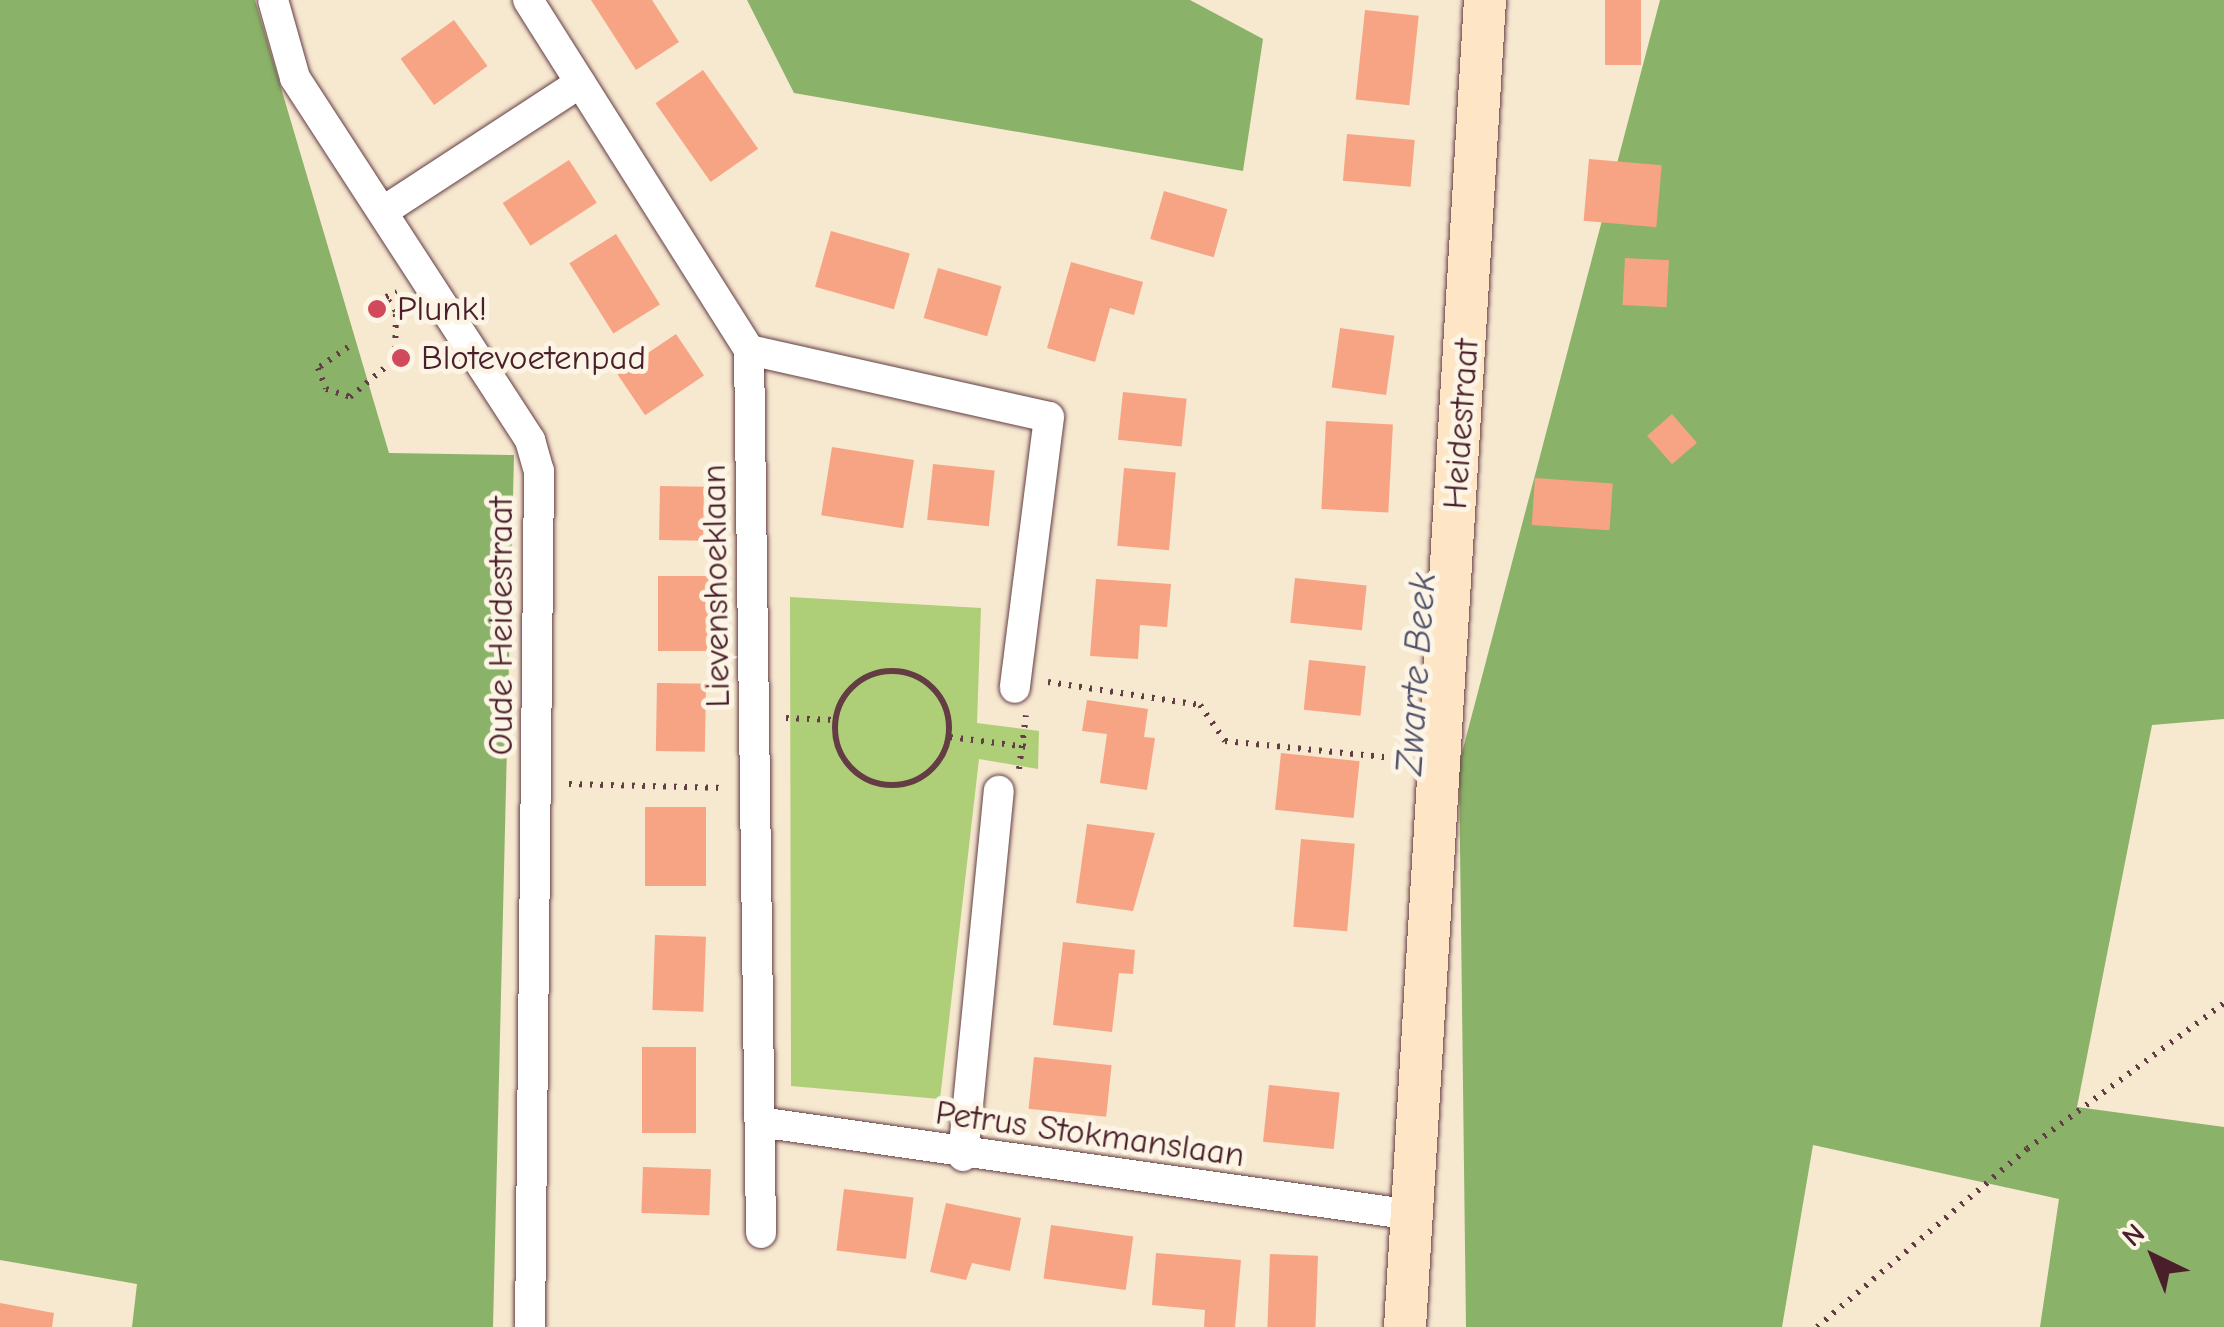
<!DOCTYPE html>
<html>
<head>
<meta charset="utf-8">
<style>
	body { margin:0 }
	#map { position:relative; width:2224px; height:1327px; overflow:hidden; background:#f7e8d0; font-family:"Comic Neue",sans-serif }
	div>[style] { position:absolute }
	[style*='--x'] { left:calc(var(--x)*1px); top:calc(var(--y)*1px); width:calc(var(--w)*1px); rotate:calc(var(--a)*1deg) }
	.green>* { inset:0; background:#aecf77 }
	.forest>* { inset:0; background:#8ab268 }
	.building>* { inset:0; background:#f7a484; transform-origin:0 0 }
	.path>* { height:6px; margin-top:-3px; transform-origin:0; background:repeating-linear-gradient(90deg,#643d44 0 2.5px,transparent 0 10.5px) }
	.path>.ring { margin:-3px; padding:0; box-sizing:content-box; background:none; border:6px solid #643d44; border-radius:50% }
	.roads { filter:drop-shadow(0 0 2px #643d44) drop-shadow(0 0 2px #643d44) }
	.street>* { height:30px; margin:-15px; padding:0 15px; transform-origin:15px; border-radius:15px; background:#fff }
	.secondary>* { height:42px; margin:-21px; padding:0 21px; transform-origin:21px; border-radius:21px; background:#fee5c5 }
	.dots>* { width:28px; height:28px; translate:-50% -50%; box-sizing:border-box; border:5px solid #fcf5e5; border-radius:50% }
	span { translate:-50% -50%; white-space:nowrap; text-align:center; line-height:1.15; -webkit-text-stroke:10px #fcf5e5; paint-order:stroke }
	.poi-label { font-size:35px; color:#4a1f2b }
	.left { translate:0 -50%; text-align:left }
	.street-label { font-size:35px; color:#4a1f2b }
	.water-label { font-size:38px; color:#52526d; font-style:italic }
	.north { position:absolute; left:2104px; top:1207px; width:100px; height:100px; -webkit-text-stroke:8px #fcf5e5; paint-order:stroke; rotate:317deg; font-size:28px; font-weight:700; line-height:40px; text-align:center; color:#4a1f2b }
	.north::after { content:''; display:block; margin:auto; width:35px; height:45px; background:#4a1f2b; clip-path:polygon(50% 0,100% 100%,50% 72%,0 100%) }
</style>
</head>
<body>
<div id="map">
	<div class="green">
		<div style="clip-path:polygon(790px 597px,981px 608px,977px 723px,1039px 731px,1038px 769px,979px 759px,940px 1099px,791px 1086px)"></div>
	</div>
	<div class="forest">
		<div style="clip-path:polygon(0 0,255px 0,389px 453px,514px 455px,493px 1327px,132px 1327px,137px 1284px,0 1260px)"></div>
		<div style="clip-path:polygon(747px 0,1190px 0,1263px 39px,1243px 171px,794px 93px)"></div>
		<div style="clip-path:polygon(1660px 0,2224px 0,2224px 719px,2152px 725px,2077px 1107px,2224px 1127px,2224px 1327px,2040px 1327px,2059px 1199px,1813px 1145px,1782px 1327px,1466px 1327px,1459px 764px)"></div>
	</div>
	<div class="building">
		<div style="clip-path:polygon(591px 0,652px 0,679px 42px,636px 70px)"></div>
		<div style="left:1605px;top:0;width:36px;height:65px"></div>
		<div style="left:1365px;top:10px;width:54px;height:90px;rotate:6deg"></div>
		<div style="left:454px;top:20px;width:57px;height:66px;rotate:54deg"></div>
		<div style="left:703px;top:70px;width:96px;height:58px;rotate:55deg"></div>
		<div style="left:1347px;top:134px;width:68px;height:47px;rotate:5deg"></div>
		<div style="left:1589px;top:159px;width:73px;height:62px;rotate:5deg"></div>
		<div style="left:569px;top:160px;width:51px;height:79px;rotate:57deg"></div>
		<div style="left:1164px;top:191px;width:66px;height:50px;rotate:16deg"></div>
		<div style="left:831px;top:231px;width:82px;height:58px;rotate:16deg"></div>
		<div style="left:616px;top:234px;width:83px;height:55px;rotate:58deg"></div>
		<div style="left:1625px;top:258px;width:44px;height:47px;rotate:3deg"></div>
		<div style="clip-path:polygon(1071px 262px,1143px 282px,1134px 315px,1110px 308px,1095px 362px,1047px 348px)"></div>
		<div style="left:938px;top:268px;width:66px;height:52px;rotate:16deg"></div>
		<div style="left:1340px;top:328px;width:55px;height:60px;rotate:8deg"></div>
		<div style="left:676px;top:334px;width:50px;height:71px;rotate:56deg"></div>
		<div style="left:1123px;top:392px;width:64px;height:48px;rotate:6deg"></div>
		<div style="left:1672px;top:414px;width:38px;height:33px;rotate:49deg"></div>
		<div style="left:1326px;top:421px;width:67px;height:88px;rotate:3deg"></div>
		<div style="left:832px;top:447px;width:83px;height:69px;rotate:9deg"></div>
		<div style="left:933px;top:464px;width:62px;height:56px;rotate:6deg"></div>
		<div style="left:1124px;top:468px;width:52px;height:78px;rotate:5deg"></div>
		<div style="left:1535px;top:478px;width:78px;height:47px;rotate:4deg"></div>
		<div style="left:660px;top:486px;width:44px;height:54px;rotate:1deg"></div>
		<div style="left:658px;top:576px;width:52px;height:75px"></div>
		<div style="left:1295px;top:578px;width:72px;height:45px;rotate:6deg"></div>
		<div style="clip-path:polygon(1096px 579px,1171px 584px,1167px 627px,1140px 625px,1138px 659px,1090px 656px)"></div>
		<div style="left:1309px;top:660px;width:57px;height:50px;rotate:6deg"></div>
		<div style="left:657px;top:683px;width:49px;height:68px;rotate:1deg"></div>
		<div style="clip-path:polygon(1087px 700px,1148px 709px,1144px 737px,1155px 738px,1147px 790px,1100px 783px,1107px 734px,1082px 731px)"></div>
		<div style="left:1281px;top:753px;width:79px;height:57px;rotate:6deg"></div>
		<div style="left:645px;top:807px;width:61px;height:79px"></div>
		<div style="clip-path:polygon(1087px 824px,1155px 833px,1133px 911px,1076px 903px)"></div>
		<div style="left:1301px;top:839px;width:54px;height:88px;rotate:5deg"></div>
		<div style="left:655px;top:935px;width:51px;height:75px;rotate:2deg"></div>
		<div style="clip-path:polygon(1063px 942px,1135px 950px,1133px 974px,1119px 973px,1112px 1032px,1053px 1025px)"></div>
		<div style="left:642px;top:1047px;width:54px;height:86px"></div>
		<div style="left:1034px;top:1057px;width:78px;height:52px;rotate:6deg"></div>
		<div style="left:1269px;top:1085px;width:71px;height:57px;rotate:6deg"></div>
		<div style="left:643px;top:1167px;width:68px;height:46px;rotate:2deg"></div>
		<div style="left:844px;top:1189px;width:70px;height:62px;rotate:7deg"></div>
		<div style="clip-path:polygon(946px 1203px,1021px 1218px,1010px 1271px,972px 1263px,966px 1280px,930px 1272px)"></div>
		<div style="left:1051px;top:1225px;width:83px;height:54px;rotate:8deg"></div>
		<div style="clip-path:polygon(1156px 1253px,1241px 1260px,1235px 1327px,1204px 1327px,1205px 1310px,1152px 1305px)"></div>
		<div style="left:1270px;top:1254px;width:48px;height:73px;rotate:2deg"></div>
		<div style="clip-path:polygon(0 1303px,54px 1313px,52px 1327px,0 1327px)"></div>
	</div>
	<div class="path">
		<div class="ring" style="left:370px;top:301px;width:10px;height:10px"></div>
		<div style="--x:396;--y:311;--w:17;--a:-126"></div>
		<div style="--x:386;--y:297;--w:12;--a:-24"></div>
		<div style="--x:348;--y:347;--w:37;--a:145"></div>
		<div style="--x:318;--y:368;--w:22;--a:69"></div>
		<div style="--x:326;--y:389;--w:25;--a:18"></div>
		<div style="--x:350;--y:397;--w:59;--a:-40.2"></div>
		<div style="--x:395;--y:359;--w:48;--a:-88.8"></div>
		<div class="ring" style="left:835px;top:671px;width:108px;height:108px"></div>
		<div style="--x:1048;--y:682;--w:154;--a:8.6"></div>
		<div style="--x:1200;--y:705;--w:44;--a:55.2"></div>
		<div style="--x:1225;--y:741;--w:179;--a:5.8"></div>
		<div style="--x:786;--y:718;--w:48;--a:2.4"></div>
		<div style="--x:950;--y:737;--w:79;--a:7.3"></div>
		<div style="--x:1019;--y:769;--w:54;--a:-82.6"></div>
		<div style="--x:569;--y:784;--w:157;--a:1.5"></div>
		<div style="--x:1817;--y:1327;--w:275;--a:-40.3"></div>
		<div style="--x:2027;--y:1149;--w:245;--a:-36.5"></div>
	</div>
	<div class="roads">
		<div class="street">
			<div style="--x:273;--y:0;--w:81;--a:74.2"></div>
			<div style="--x:295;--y:78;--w:432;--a:57"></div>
			<div style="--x:530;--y:440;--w:32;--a:74"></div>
			<div style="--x:539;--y:471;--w:856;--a:90.6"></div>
			<div style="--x:528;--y:0;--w:414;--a:57.7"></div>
			<div style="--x:749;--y:350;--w:883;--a:89.22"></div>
			<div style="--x:385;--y:210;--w:233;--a:-33.1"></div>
			<div style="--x:749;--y:350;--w:307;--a:12.6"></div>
			<div style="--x:1049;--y:417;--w:273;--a:97.2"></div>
			<div style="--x:766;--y:1123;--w:645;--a:8.1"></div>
			<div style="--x:963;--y:1156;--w:367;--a:-84.4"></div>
		</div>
		<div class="secondary">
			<div style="--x:1405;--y:1327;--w:1329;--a:-86.55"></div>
		</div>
	</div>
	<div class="dots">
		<div style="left:377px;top:309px;background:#d1495b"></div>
		<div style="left:401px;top:358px;background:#d1495b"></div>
	</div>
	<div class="poi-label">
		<span class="left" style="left:397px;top:309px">Plunk!</span>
		<span class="left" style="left:421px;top:358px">Blotevoetenpad</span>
	</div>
	<div class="street-label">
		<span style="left:1461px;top:424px;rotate:-86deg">Heidestraat</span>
		<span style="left:716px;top:586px;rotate:-91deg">Lievenshoeklaan</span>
		<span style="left:501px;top:626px;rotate:-90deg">Oude Heidestraat</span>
		<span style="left:1090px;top:1134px;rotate:8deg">Petrus Stokmanslaan</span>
	</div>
	<div class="water-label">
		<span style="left:1417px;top:674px;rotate:-86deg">Zwarte Beek</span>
	</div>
	<div class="north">N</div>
</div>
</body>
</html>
